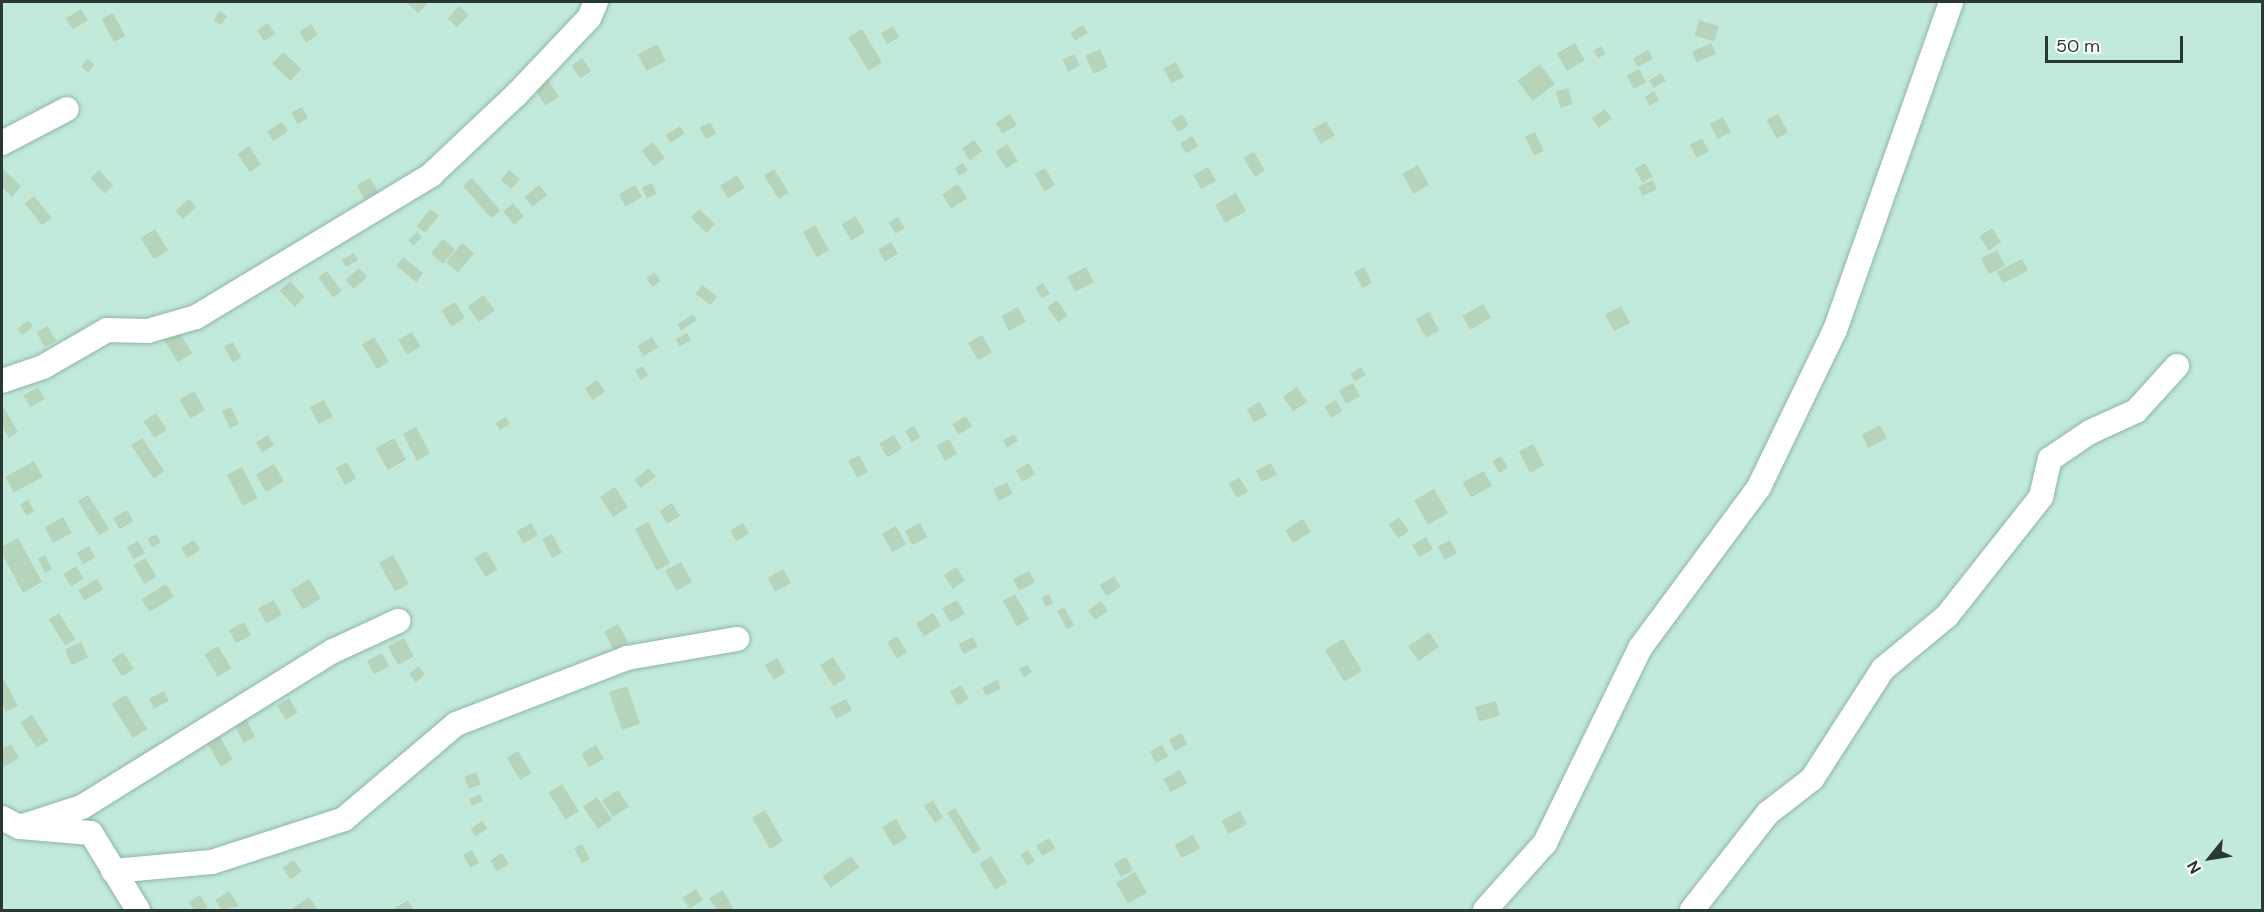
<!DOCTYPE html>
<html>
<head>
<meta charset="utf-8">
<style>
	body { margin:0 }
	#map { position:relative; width:2264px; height:912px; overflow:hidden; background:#c2eadb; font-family:"DM Sans",sans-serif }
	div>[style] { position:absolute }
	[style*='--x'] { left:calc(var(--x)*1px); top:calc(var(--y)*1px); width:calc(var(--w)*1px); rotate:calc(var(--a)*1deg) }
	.building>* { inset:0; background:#b6d4bc; transform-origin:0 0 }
	.roads { filter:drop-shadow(0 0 2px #8fb5a7) drop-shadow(0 0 2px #8fb5a7) }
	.minor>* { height:24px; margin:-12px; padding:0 12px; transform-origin:12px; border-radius:12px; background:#fff }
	span { translate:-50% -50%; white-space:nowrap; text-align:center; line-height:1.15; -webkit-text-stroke:6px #fff; paint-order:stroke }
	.frame { position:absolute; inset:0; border:3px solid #293832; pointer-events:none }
	.north { position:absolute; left:2180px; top:828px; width:60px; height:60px; -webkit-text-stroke:4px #fff; paint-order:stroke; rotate:240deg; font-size:16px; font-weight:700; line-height:24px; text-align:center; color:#293832 }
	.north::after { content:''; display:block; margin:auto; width:21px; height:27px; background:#293832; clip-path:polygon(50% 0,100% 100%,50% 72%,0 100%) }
	.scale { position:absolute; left:2045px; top:36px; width:138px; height:27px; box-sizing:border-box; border:3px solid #293832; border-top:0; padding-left:8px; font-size:18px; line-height:21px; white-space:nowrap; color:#293832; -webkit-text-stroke:4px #fff; paint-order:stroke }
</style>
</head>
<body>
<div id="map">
	<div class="building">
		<div style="clip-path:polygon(406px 2px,424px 2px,427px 4px,418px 13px)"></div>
		<div style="left:459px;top:6px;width:13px;height:17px;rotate:42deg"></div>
		<div style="left:81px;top:9px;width:13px;height:18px;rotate:58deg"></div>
		<div style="left:220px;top:11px;width:9px;height:11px;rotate:36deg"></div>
		<div style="left:113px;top:13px;width:26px;height:13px;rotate:62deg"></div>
		<div style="left:1699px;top:20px;width:21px;height:16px;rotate:17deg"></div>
		<div style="left:268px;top:23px;width:13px;height:13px;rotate:58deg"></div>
		<div style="left:311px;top:24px;width:13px;height:14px;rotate:58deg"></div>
		<div style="left:1083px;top:25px;width:9px;height:15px;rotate:58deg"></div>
		<div style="left:893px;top:26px;width:13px;height:14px;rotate:61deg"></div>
		<div style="left:862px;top:29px;width:39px;height:16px;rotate:59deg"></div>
		<div style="left:1575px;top:43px;width:20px;height:21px;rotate:60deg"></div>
		<div style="left:1711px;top:43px;width:12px;height:21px;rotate:66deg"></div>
		<div style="left:657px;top:44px;width:19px;height:22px;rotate:62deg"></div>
		<div style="left:1601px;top:46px;width:9px;height:9px;rotate:58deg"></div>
		<div style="left:1100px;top:49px;width:20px;height:16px;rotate:66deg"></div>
		<div style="left:1648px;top:50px;width:10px;height:17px;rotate:61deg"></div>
		<div style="left:283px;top:52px;width:25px;height:16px;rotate:43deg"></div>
		<div style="left:1074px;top:54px;width:13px;height:13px;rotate:63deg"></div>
		<div style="left:582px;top:58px;width:16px;height:13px;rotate:55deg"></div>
		<div style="left:87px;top:59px;width:9px;height:10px;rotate:36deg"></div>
		<div style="left:1176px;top:62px;width:17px;height:14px;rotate:62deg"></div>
		<div style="left:1540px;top:64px;width:25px;height:28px;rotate:53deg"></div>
		<div style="left:1639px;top:69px;width:15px;height:14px;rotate:62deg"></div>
		<div style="left:1661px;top:73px;width:9px;height:14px;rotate:58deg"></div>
		<div style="left:548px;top:80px;width:20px;height:16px;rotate:57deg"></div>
		<div style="left:1568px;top:88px;width:17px;height:13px;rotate:73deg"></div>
		<div style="clip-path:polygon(1654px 91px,1659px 100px,1650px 106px,1645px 97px)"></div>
		<div style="left:302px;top:107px;width:13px;height:12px;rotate:63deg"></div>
		<div style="left:1605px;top:109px;width:12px;height:16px;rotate:55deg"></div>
		<div style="left:1010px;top:114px;width:13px;height:17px;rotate:58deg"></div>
		<div style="left:1182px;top:114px;width:13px;height:13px;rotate:58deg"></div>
		<div style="left:1778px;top:114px;width:21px;height:13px;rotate:61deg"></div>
		<div style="left:1723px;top:117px;width:17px;height:15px;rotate:62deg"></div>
		<div style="left:1326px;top:121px;width:17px;height:16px;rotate:59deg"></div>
		<div style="left:282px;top:122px;width:11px;height:18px;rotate:56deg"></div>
		<div style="left:710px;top:122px;width:13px;height:12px;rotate:61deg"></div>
		<div style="left:680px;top:126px;width:9px;height:17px;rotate:58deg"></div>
		<div style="left:1535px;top:132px;width:21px;height:11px;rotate:65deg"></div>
		<div style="left:1192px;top:136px;width:12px;height:14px;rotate:59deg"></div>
		<div style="left:1702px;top:138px;width:15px;height:14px;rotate:62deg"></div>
		<div style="left:974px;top:140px;width:14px;height:15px;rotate:54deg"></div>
		<div style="left:653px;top:142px;width:20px;height:14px;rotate:53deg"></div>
		<div style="left:1007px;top:144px;width:20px;height:14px;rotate:57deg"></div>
		<div style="left:249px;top:146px;width:22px;height:14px;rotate:56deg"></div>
		<div style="left:1254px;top:152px;width:22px;height:12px;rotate:60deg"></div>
		<div style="left:963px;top:163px;width:9px;height:10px;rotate:58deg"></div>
		<div style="left:1645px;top:163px;width:16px;height:12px;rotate:60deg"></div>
		<div style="left:1418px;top:165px;width:23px;height:18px;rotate:61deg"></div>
		<div style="left:1208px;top:167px;width:16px;height:17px;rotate:60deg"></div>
		<div style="clip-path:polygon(2px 168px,21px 186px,12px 197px,2px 187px)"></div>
		<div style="left:1045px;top:168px;width:20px;height:12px;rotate:60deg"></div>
		<div style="left:774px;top:169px;width:28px;height:12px;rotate:58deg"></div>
		<div style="left:99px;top:170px;width:21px;height:12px;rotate:47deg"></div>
		<div style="left:509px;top:170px;width:14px;height:13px;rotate:39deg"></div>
		<div style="left:737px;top:175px;width:15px;height:20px;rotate:58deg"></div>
		<div style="left:370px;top:178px;width:18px;height:15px;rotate:61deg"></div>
		<div style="left:472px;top:178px;width:43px;height:12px;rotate:49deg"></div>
		<div style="left:1653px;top:180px;width:10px;height:16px;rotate:66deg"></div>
		<div style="left:652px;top:183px;width:12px;height:11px;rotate:66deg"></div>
		<div style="left:958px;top:184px;width:17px;height:19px;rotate:57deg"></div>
		<div style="left:539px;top:185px;width:13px;height:19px;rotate:51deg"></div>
		<div style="left:635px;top:185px;width:14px;height:19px;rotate:60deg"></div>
		<div style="left:1236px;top:193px;width:21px;height:24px;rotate:61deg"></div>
		<div style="left:34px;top:196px;width:28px;height:12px;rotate:51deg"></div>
		<div style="left:189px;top:199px;width:11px;height:18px;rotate:49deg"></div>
		<div style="left:513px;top:203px;width:17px;height:13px;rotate:50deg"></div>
		<div style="left:430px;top:209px;width:11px;height:22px;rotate:38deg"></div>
		<div style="left:699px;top:209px;width:22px;height:12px;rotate:43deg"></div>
		<div style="left:855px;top:216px;width:19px;height:16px;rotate:58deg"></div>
		<div style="left:898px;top:217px;width:13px;height:11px;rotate:58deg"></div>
		<div style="left:815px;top:225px;width:29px;height:14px;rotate:61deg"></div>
		<div style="left:1992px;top:228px;width:17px;height:15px;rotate:57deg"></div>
		<div style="left:155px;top:229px;width:25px;height:17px;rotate:58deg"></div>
		<div style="left:417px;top:232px;width:7px;height:12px;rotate:45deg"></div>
		<div style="left:443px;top:239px;width:16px;height:19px;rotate:40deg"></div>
		<div style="left:891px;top:242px;width:14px;height:15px;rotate:60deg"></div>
		<div style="left:462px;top:243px;width:16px;height:25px;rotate:40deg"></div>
		<div style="left:1997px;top:250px;width:18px;height:18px;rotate:63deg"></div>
		<div style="left:354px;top:253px;width:8px;height:14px;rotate:60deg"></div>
		<div style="left:403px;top:257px;width:26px;height:11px;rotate:39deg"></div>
		<div style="left:2022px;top:259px;width:13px;height:28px;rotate:63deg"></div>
		<div style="left:1086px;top:267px;width:17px;height:21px;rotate:62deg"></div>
		<div style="left:1364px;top:267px;width:18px;height:11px;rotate:63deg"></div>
		<div style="left:359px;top:268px;width:12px;height:18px;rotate:48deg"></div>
		<div style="left:327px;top:271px;width:25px;height:11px;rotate:53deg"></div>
		<div style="left:654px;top:272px;width:11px;height:10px;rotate:52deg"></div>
		<div style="left:290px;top:281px;width:22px;height:14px;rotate:47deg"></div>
		<div style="left:1043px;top:283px;width:13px;height:9px;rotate:58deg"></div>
		<div style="left:702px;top:285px;width:19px;height:11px;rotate:36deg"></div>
		<div style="left:484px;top:295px;width:19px;height:20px;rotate:55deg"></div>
		<div style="left:1057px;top:300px;width:19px;height:12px;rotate:55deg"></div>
		<div style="left:455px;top:302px;width:19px;height:16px;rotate:58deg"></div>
		<div style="left:1483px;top:304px;width:16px;height:24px;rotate:60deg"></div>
		<div style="left:1621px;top:306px;width:19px;height:18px;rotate:62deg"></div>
		<div style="left:1018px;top:307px;width:17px;height:19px;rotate:62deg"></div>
		<div style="left:1429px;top:312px;width:21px;height:15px;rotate:61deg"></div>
		<div style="left:693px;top:314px;width:7px;height:19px;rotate:56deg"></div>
		<div style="left:28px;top:320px;width:8px;height:14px;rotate:50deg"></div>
		<div style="left:48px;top:326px;width:17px;height:13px;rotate:62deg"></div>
		<div style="left:179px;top:332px;width:25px;height:17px;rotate:58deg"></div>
		<div style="left:412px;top:332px;width:17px;height:16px;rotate:59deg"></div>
		<div style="left:687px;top:333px;width:8px;height:13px;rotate:60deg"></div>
		<div style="left:982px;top:335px;width:20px;height:16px;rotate:60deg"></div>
		<div style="left:374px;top:337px;width:29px;height:14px;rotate:59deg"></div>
		<div style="left:652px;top:337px;width:12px;height:17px;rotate:59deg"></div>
		<div style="left:233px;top:342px;width:18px;height:10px;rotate:63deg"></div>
		<div style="left:643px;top:366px;width:11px;height:9px;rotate:63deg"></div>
		<div style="left:1361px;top:367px;width:9px;height:13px;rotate:58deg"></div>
		<div style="left:597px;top:380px;width:14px;height:15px;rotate:54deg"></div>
		<div style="left:1353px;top:383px;width:15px;height:16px;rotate:62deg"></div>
		<div style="left:38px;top:387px;width:14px;height:17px;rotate:60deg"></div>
		<div style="left:1297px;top:387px;width:18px;height:17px;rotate:56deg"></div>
		<div style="left:194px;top:391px;width:22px;height:17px;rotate:60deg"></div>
		<div style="left:324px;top:400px;width:19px;height:16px;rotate:62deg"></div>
		<div style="left:1336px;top:400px;width:13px;height:13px;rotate:61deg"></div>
		<div style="left:1260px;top:402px;width:15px;height:15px;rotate:62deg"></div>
		<div style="clip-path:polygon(2px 404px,18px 432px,9px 438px,2px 426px)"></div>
		<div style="left:231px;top:407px;width:19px;height:10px;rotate:65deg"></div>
		<div style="left:156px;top:413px;width:20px;height:15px;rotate:57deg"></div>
		<div style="left:966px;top:416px;width:12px;height:16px;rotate:59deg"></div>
		<div style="left:506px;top:417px;width:8px;height:12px;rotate:60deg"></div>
		<div style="left:1880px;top:425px;width:15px;height:21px;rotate:62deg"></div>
		<div style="left:914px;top:426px;width:13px;height:10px;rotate:61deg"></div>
		<div style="left:416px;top:427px;width:30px;height:15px;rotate:62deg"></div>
		<div style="left:1014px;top:434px;width:8px;height:13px;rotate:60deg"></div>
		<div style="left:268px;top:435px;width:12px;height:14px;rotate:59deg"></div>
		<div style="left:894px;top:435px;width:16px;height:17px;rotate:60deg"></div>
		<div style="left:142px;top:438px;width:40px;height:13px;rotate:56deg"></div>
		<div style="left:394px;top:438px;width:25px;height:21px;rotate:61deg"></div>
		<div style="left:949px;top:439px;width:17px;height:14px;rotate:62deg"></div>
		<div style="left:1533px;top:444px;width:24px;height:16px;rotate:62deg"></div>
		<div style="left:859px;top:455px;width:19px;height:12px;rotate:62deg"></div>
		<div style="left:1501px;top:456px;width:14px;height:10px;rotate:60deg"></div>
		<div style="left:34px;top:461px;width:18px;height:33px;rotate:61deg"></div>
		<div style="left:347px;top:462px;width:19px;height:13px;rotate:62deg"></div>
		<div style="left:1029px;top:463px;width:13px;height:15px;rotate:61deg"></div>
		<div style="left:1271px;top:463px;width:13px;height:17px;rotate:63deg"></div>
		<div style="left:274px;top:464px;width:20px;height:21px;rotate:60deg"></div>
		<div style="left:242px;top:467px;width:35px;height:17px;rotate:63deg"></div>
		<div style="left:649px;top:468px;width:11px;height:19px;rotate:52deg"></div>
		<div style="left:1484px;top:471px;width:17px;height:24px;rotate:62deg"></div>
		<div style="left:1239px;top:477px;width:17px;height:13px;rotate:57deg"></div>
		<div style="left:1007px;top:482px;width:13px;height:16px;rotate:63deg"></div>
		<div style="left:615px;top:487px;width:24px;height:18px;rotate:57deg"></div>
		<div style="left:1434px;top:489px;width:28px;height:23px;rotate:60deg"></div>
		<div style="left:88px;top:495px;width:40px;height:12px;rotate:58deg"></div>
		<div style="left:28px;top:500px;width:13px;height:9px;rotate:61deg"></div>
		<div style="left:672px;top:503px;width:15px;height:15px;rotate:58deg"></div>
		<div style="left:127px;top:510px;width:13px;height:16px;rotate:61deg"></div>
		<div style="left:63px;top:517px;width:18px;height:21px;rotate:61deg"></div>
		<div style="left:1399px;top:517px;width:17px;height:13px;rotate:54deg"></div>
		<div style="left:1303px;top:519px;width:15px;height:21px;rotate:58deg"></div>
		<div style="left:648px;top:522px;width:47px;height:15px;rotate:62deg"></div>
		<div style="left:531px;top:523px;width:14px;height:17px;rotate:60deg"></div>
		<div style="left:743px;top:523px;width:12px;height:15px;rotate:59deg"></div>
		<div style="left:920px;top:523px;width:16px;height:17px;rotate:63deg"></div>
		<div style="left:896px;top:526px;width:21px;height:16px;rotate:61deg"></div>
		<div style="left:156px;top:534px;width:10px;height:10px;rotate:61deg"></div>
		<div style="left:552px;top:534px;width:21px;height:11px;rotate:62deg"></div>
		<div style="left:1426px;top:537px;width:14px;height:16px;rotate:60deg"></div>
		<div style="clip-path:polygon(18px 538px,42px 582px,23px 593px,2px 554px,2px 547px)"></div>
		<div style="left:194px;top:540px;width:12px;height:15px;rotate:59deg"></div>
		<div style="left:1450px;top:540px;width:15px;height:14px;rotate:62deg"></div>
		<div style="left:138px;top:541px;width:14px;height:13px;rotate:60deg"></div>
		<div style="left:89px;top:546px;width:13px;height:14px;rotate:61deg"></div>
		<div style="left:486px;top:551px;width:22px;height:14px;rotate:58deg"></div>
		<div style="left:45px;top:555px;width:16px;height:8px;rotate:63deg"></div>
		<div style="left:393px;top:555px;width:33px;height:16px;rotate:61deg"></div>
		<div style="left:145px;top:558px;width:22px;height:14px;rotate:58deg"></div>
		<div style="left:681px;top:562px;width:23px;height:18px;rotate:61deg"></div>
		<div style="left:76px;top:566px;width:15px;height:15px;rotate:58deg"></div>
		<div style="left:956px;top:567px;width:16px;height:15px;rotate:55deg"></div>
		<div style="left:783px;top:569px;width:16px;height:18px;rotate:60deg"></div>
		<div style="left:1029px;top:571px;width:13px;height:18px;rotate:63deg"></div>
		<div style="left:1114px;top:576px;width:13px;height:17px;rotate:58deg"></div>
		<div style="left:97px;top:579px;width:12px;height:22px;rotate:59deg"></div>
		<div style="left:309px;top:579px;width:23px;height:21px;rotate:59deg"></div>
		<div style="left:166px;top:584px;width:15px;height:29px;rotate:58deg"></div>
		<div style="left:1015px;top:594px;width:29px;height:14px;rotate:61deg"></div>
		<div style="left:1049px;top:594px;width:10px;height:8px;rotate:66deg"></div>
		<div style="left:274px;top:600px;width:17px;height:18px;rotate:62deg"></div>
		<div style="left:957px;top:600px;width:16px;height:17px;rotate:60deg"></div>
		<div style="left:1101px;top:601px;width:12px;height:16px;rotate:55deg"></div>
		<div style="left:1064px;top:607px;width:21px;height:8px;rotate:61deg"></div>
		<div style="left:59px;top:613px;width:31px;height:12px;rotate:58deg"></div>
		<div style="left:933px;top:613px;width:15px;height:20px;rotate:58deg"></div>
		<div style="left:244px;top:622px;width:15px;height:17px;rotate:62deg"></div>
		<div style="left:618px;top:624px;width:21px;height:16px;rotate:61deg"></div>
		<div style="left:1429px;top:632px;width:18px;height:25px;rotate:56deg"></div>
		<div style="left:897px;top:636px;width:19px;height:12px;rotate:58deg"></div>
		<div style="left:973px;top:637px;width:11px;height:16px;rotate:63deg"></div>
		<div style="left:404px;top:638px;width:21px;height:18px;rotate:62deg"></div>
		<div style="left:1343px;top:639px;width:37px;height:21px;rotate:59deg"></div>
		<div style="left:81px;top:642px;width:17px;height:18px;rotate:65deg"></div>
		<div style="left:218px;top:646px;width:26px;height:16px;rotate:59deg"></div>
		<div style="left:123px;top:652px;width:20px;height:14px;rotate:57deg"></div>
		<div style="left:382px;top:653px;width:15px;height:17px;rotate:62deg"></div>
		<div style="left:833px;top:657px;width:25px;height:15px;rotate:58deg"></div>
		<div style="left:777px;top:658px;width:17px;height:14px;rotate:59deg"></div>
		<div style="clip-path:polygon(1028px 665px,1032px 672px,1024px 677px,1019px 669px)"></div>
		<div style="left:418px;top:666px;width:11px;height:12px;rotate:49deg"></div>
		<div style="clip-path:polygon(2px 676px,18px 706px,6px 712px,2px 704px)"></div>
		<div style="left:997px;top:680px;width:9px;height:17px;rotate:63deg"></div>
		<div style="left:961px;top:685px;width:16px;height:13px;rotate:60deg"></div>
		<div style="left:627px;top:686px;width:40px;height:19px;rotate:71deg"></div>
		<div style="left:164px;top:691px;width:11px;height:17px;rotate:63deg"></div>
		<div style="left:126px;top:695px;width:40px;height:17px;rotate:58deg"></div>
		<div style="left:289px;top:698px;width:17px;height:14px;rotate:59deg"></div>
		<div style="left:846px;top:699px;width:13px;height:18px;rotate:63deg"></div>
		<div style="left:1496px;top:701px;width:15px;height:22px;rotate:74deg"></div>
		<div style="left:32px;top:715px;width:30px;height:14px;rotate:57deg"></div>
		<div style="left:246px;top:719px;width:20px;height:13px;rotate:63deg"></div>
		<div style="left:216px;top:731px;width:33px;height:14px;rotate:59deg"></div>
		<div style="left:1181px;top:733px;width:13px;height:14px;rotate:61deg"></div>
		<div style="clip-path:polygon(11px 744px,19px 758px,2px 768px,2px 749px)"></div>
		<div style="left:596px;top:745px;width:16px;height:17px;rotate:60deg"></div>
		<div style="left:1162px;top:745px;width:13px;height:14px;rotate:61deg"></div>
		<div style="left:518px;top:751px;width:26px;height:13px;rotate:59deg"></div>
		<div style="left:1180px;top:770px;width:15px;height:19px;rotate:62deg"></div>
		<div style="left:476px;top:772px;width:13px;height:13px;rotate:67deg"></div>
		<div style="left:562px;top:784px;width:32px;height:16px;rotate:58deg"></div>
		<div style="left:618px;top:790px;width:20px;height:19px;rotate:57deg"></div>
		<div style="left:480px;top:794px;width:8px;height:12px;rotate:67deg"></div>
		<div style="left:597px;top:797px;width:27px;height:17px;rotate:56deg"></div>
		<div style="clip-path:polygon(933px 800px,943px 818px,935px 823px,924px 806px)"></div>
		<div style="left:955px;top:808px;width:49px;height:9px;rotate:58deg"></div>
		<div style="left:765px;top:810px;width:36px;height:15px;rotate:60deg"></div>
		<div style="left:1240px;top:811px;width:15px;height:21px;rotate:62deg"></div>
		<div style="left:896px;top:819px;width:22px;height:16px;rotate:60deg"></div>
		<div style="left:482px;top:821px;width:9px;height:14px;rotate:54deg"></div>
		<div style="left:1193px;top:835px;width:15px;height:21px;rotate:62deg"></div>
		<div style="left:1049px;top:838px;width:12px;height:15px;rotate:59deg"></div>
		<div style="left:582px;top:844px;width:17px;height:9px;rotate:62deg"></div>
		<div style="left:472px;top:850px;width:15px;height:10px;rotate:62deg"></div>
		<div style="left:1028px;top:850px;width:13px;height:9px;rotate:58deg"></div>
		<div style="left:502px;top:853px;width:13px;height:14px;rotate:58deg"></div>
		<div style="left:851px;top:856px;width:14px;height:35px;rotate:54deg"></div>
		<div style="left:991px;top:856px;width:31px;height:14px;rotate:58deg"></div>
		<div style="left:1126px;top:857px;width:15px;height:14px;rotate:62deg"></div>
		<div style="left:294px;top:860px;width:14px;height:14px;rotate:56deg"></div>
		<div style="left:1135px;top:872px;width:24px;height:22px;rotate:60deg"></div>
		<div style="left:696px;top:889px;width:13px;height:16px;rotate:58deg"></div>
		<div style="clip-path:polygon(723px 890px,734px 910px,717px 910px,709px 898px)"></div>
		<div style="clip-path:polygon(229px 891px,239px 906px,222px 910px,215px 900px)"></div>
		<div style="clip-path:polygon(200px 895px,208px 908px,194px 910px,189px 902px)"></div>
		<div style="clip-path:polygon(309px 897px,318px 910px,292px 910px,291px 909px)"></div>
		<div style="clip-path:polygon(408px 900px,414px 910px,392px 910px)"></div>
	</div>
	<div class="roads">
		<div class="minor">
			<div style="--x:2;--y:143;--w:73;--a:-27.6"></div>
			<div style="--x:2;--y:381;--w:43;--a:-18.9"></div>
			<div style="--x:43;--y:367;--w:74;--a:-30"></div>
			<div style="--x:107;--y:330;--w:41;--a:1.4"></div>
			<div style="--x:148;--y:331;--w:50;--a:-16.3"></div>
			<div style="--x:196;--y:317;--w:275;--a:-31.1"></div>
			<div style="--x:431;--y:175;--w:117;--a:-43.3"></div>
			<div style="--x:516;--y:95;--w:106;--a:-46.5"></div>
			<div style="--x:589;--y:18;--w:17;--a:-66"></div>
			<div style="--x:2;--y:818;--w:20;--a:27"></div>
			<div style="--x:20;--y:827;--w:71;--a:4.8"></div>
			<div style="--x:91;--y:833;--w:90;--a:58.6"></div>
			<div style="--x:20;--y:827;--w:65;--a:-17.9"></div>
			<div style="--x:82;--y:807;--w:296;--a:-31.9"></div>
			<div style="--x:333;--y:651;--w:72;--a:-24.8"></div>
			<div style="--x:113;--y:871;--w:99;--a:-5.2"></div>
			<div style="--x:212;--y:862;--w:139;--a:-18"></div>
			<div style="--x:344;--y:819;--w:147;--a:-40.3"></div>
			<div style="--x:456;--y:724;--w:183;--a:-21.1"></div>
			<div style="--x:627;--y:658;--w:112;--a:-9.8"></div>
			<div style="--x:1485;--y:910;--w:90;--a:-48.2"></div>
			<div style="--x:1545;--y:843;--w:217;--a:-64"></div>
			<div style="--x:1640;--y:648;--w:200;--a:-53.5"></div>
			<div style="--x:1759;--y:487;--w:174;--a:-64.2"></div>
			<div style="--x:1835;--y:330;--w:348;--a:-70.5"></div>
			<div style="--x:1692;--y:910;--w:123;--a:-51.9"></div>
			<div style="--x:1768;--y:813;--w:56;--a:-37.7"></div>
			<div style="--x:1812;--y:779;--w:131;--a:-57.2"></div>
			<div style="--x:1883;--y:669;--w:83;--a:-39.6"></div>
			<div style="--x:1947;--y:616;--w:152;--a:-51.7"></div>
			<div style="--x:2041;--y:497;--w:39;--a:-77"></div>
			<div style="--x:2050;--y:459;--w:48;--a:-34"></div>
			<div style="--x:2090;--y:432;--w:51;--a:-24.5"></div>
			<div style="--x:2136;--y:411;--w:61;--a:-47.7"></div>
		</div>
	</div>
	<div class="frame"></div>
	<div class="north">N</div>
	<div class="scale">50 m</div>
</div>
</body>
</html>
